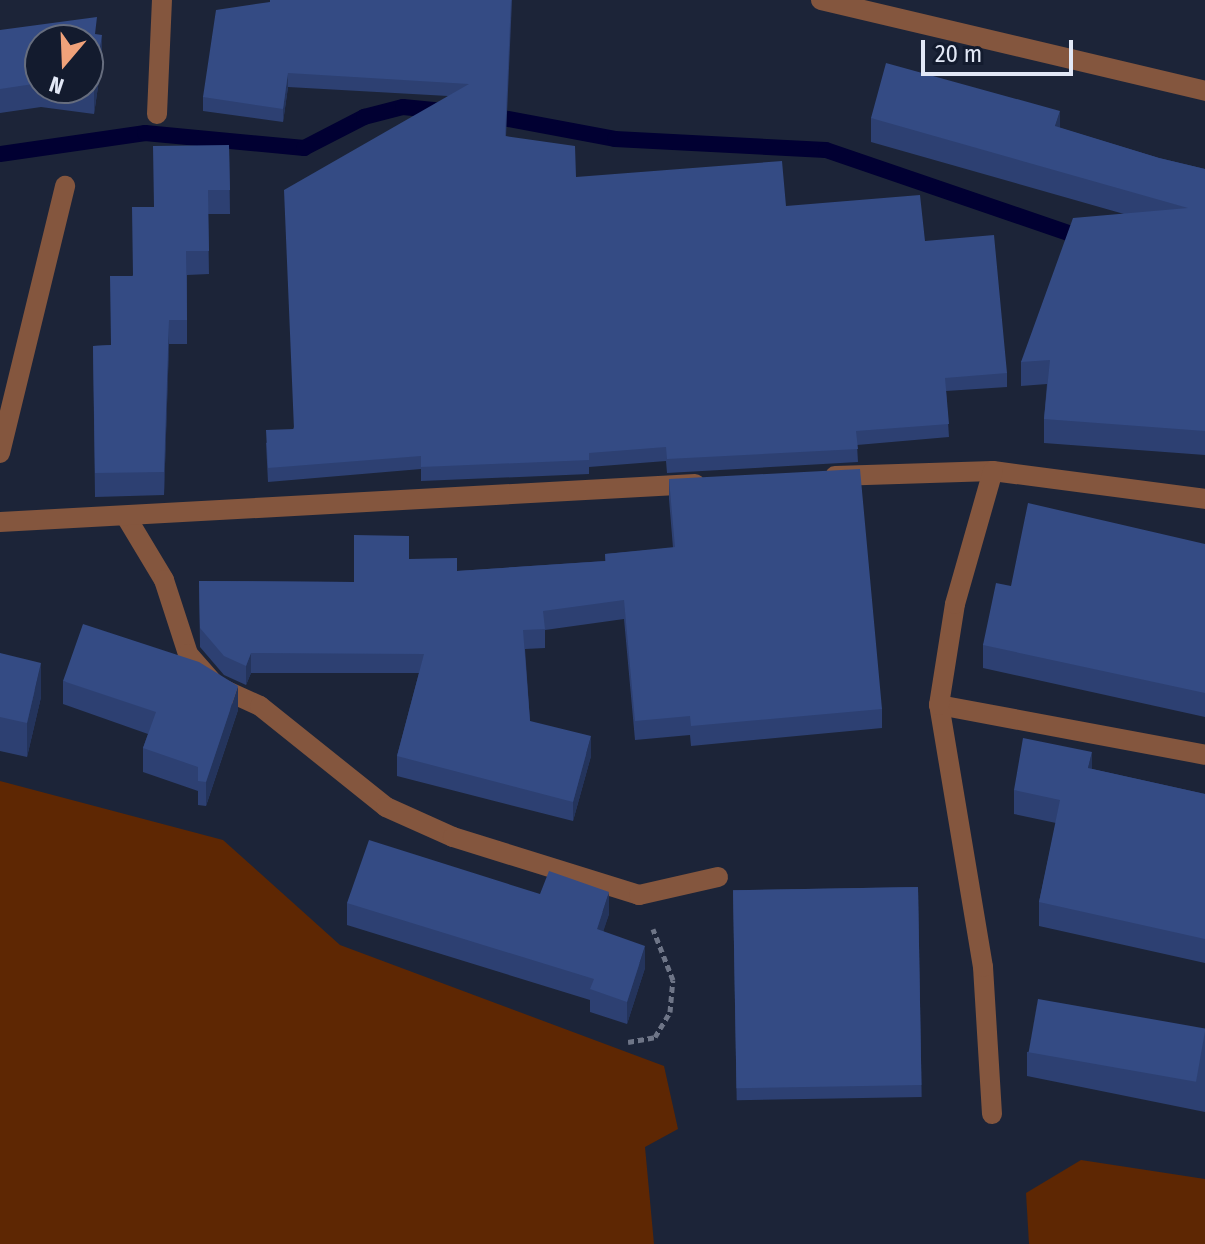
<!DOCTYPE html>
<html>
<head>
<meta charset="utf-8">
<style>
	body { margin:0 }
	#map { position:relative; width:1205px; height:1244px; overflow:hidden; background:#1c2438; font-family:"Fira Sans Condensed",sans-serif }
	div>[style] { position:absolute }
	[style*='--x'] { left:calc(var(--x)*1px); top:calc(var(--y)*1px); width:calc(var(--w)*1px); rotate:calc(var(--a)*1deg) }
	.green>* { inset:0; background:#5e2703 }
	.stream>* { height:16px; margin:-8px; padding:0 8px; transform-origin:8px; border-radius:8px; background:#010032 }
	.path>* { height:5px; margin-top:-2.5px; transform-origin:0; background:repeating-linear-gradient(90deg,#6e7587 0 6px,transparent 0 10px) }
	.minor>* { height:20px; margin:-10px; padding:0 10px; transform-origin:10px; border-radius:10px; background:#84563e }
	.wall>* { inset:0; background:#2d4072; transform-origin:0 0 }
	.shaded-wall>* { inset:0; background:#24345c }
	.building>* { inset:0; background:#344b84; transform-origin:0 0 }
	span { translate:-50% -50%; white-space:nowrap; text-align:center; line-height:1.15; -webkit-text-stroke:6px #131b2e; paint-order:stroke }
	.north { position:absolute; left:24px; top:24px; width:80px; height:80px; box-sizing:border-box; background:#131b2e; border:2px solid #666d7e; border-radius:50%; rotate:199deg; font-size:22px; font-weight:700; line-height:32px; text-align:center; color:#e2e8f6 }
	.north::after { content:''; display:block; margin:auto; width:28px; height:36px; background:#f0a27a; clip-path:polygon(50% 0,100% 100%,50% 72%,0 100%) }
	.scale { position:absolute; left:921px; top:40px; width:152px; height:36px; box-sizing:border-box; border:4px solid #e2e8f6; border-top:0; padding-left:10px; font-size:24px; line-height:28px; white-space:nowrap; color:#e2e8f6; -webkit-text-stroke:6px #131b2e; paint-order:stroke }
</style>
</head>
<body>
<div id="map">
	<div class="green">
		<div style="clip-path:polygon(0 781px,223px 840px,340px 945px,664px 1066px,678px 1129px,645px 1147px,654px 1244px,0 1244px)"></div>
		<div style="clip-path:polygon(1081px 1160px,1205px 1179px,1205px 1244px,1029px 1244px,1026px 1193px)"></div>
	</div>
	<div class="stream">
		<div style="--x:487;--y:115;--w:130;--a:10.6"></div>
		<div style="--x:615;--y:139;--w:211;--a:3"></div>
		<div style="--x:826;--y:150;--w:275;--a:18.9"></div>
		<div style="--x:0;--y:154;--w:147;--a:-8.2"></div>
		<div style="--x:145;--y:133;--w:160;--a:5.4"></div>
		<div style="--x:304;--y:148;--w:68;--a:-27.3"></div>
		<div style="--x:364;--y:117;--w:40;--a:-14.4"></div>
		<div style="--x:403;--y:107;--w:41;--a:5.6"></div>
	</div>
	<div class="path">
		<div style="--x:628;--y:1042;--w:27;--a:-10"></div>
		<div style="--x:655;--y:1037;--w:29;--a:-59"></div>
		<div style="--x:670;--y:1012;--w:32;--a:-85"></div>
		<div style="--x:673;--y:980;--w:55;--a:-111.4"></div>
	</div>
	<div class="minor">
		<div style="--x:821;--y:0;--w:395;--a:13.3"></div>
		<div style="--x:157;--y:114;--w:114;--a:-87.5"></div>
		<div style="--x:0;--y:453;--w:275;--a:-76.3"></div>
		<div style="--x:835;--y:476;--w:158;--a:-1.8"></div>
		<div style="--x:993;--y:471;--w:214;--a:7.5"></div>
		<div style="--x:128;--y:520;--w:70;--a:59"></div>
		<div style="--x:164;--y:580;--w:78;--a:72"></div>
		<div style="--x:188;--y:654;--w:43;--a:48.8"></div>
		<div style="--x:216;--y:686;--w:48;--a:24.4"></div>
		<div style="--x:260;--y:706;--w:161;--a:38.7"></div>
		<div style="--x:386;--y:807;--w:73;--a:24.1"></div>
		<div style="--x:453;--y:837;--w:195;--a:17.3"></div>
		<div style="--x:639;--y:895;--w:81;--a:-12.8"></div>
		<div style="--x:0;--y:522;--w:696;--a:-3.13"></div>
		<div style="--x:939;--y:705;--w:271;--a:10.6"></div>
		<div style="--x:992;--y:1114;--w:147;--a:-93.5"></div>
		<div style="--x:983;--y:967;--w:266;--a:-99.5"></div>
		<div style="--x:939;--y:705;--w:102;--a:-81"></div>
		<div style="--x:955;--y:604;--w:138;--a:-74.1"></div>
	</div>
	<div class="wall">
		<div style="clip-path:polygon(512px 0,506px 136px,576px 177px,786px 206px,925px 241px,1007px 373px,1007px 387px,946px 391px,949px 437px,857px 445px,858px 462px,667px 473px,666px 461px,589px 467px,589px 474px,421px 481px,421px 469px,268px 482px,266px 443px,293px 429px,448px 96px,288px 87px,283px 122px,203px 111px,203px 97px,270px 2px)"></div>
		<div style="clip-path:polygon(evenodd,0 30px,97px 35px,102px 59px,94px 114px,41px 107px,0 113px,0 30px,40px 40px,88px 88px,40px 88px,40px 40px)"></div>
		<div style="clip-path:polygon(871px 118px,1060px 128px,1159px 158px,1205px 169px,1205px 455px,1044px 443px,1044px 419px,1047px 384px,1021px 386px,1021px 362px,1124px 214px,871px 142px)"></div>
		<div style="clip-path:polygon(229px 145px,230px 214px,208px 214px,209px 274px,187px 275px,187px 344px,169px 344px,164px 495px,95px 497px,93px 346px,111px 345px,154px 207px)"></div>
		<div style="clip-path:polygon(669px 479px,882px 709px,882px 728px,691px 746px,690px 735px,635px 740px,624px 619px,545px 630px,545px 648px,525px 649px,530px 721px,591px 756px,573px 821px,397px 776px,397px 756px,419px 673px,251px 673px,246px 685px,224px 675px,200px 647px,199px 581px,354px 582px,409px 559px,457px 571px,605px 561px,605px 554px,673px 548px,669px 499px)"></div>
		<div style="clip-path:polygon(1205px 544px,1205px 717px,983px 668px,983px 645px,1011px 586px)"></div>
		<div style="clip-path:polygon(0 653px,41px 697px,27px 757px,0 751px)"></div>
		<div style="clip-path:polygon(63px 681px,238px 710px,206px 806px,198px 805px,198px 791px,143px 772px,143px 748px,148px 734px,63px 704px)"></div>
		<div style="clip-path:polygon(1092px 769px,1205px 794px,1205px 963px,1039px 926px,1039px 902px,1056px 823px,1014px 814px,1014px 790px)"></div>
		<div style="left:918px;top:887px;width:210px;height:185px;rotate:89deg"></div>
		<div style="clip-path:polygon(540px 894px,609px 914px,603px 931px,645px 968px,627px 1024px,590px 1012px,590px 1000px,347px 925px,347px 903px)"></div>
		<div style="clip-path:polygon(1205px 1029px,1205px 1112px,1027px 1076px,1027px 1052px)"></div>
	</div>
	<div class="shaded-wall">
		<div style="clip-path:polygon(102px 35px,102px 59px,94px 114px,94px 90px)"></div>
		<div style="clip-path:polygon(288px 73px,288px 87px,283px 122px,283px 109px)"></div>
		<div style="clip-path:polygon(1060px 111px,1060px 135px,1055px 126px)"></div>
		<div style="clip-path:polygon(169px 320px,169px 344px,164px 495px,164px 472px)"></div>
		<div style="clip-path:polygon(251px 653px,251px 673px,246px 685px,246px 666px)"></div>
		<div style="clip-path:polygon(41px 663px,41px 697px,27px 757px,27px 723px)"></div>
		<div style="clip-path:polygon(238px 686px,238px 710px,206px 806px,206px 782px)"></div>
		<div style="clip-path:polygon(591px 736px,591px 756px,573px 821px,573px 802px)"></div>
		<div style="clip-path:polygon(1092px 752px,1092px 776px,1088px 768px)"></div>
		<div style="clip-path:polygon(609px 892px,609px 914px,597px 951px,597px 929px)"></div>
		<div style="clip-path:polygon(645px 946px,645px 968px,627px 1024px,627px 1002px)"></div>
	</div>
	<div class="building">
		<div style="clip-path:polygon(270px 0,511px 0,505px 136px,575px 146px,576px 177px,782px 161px,786px 206px,920px 195px,925px 241px,994px 235px,1007px 373px,945px 378px,949px 424px,856px 431px,858px 449px,667px 459px,666px 447px,589px 453px,589px 460px,421px 467px,421px 456px,268px 468px,266px 430px,294px 429px,284px 190px,469px 84px,288px 73px,283px 109px,203px 97px,216px 10px,270px 2px)"></div>
		<div style="clip-path:polygon(97px 17px,95px 34px,102px 35px,94px 90px,77px 88px,88px 88px,88px 40px,40px 40px,40px 83px,0 89px,0 30px)"></div>
		<div style="clip-path:polygon(886px 63px,1060px 111px,1055px 126px,1159px 158px,1205px 169px,1205px 431px,1044px 419px,1050px 360px,1021px 362px,1073px 218px,1188px 208px,871px 118px)"></div>
		<div style="clip-path:polygon(229px 145px,230px 190px,208px 190px,209px 251px,186px 251px,187px 320px,169px 320px,164px 472px,95px 473px,93px 346px,111px 345px,110px 276px,133px 276px,132px 207px,154px 207px,153px 146px)"></div>
		<div style="clip-path:polygon(860px 469px,882px 709px,691px 726px,690px 716px,635px 721px,624px 600px,543px 611px,545px 629px,523px 630px,530px 721px,591px 736px,573px 802px,397px 756px,424px 654px,251px 653px,246px 666px,224px 656px,200px 628px,199px 581px,354px 582px,354px 535px,409px 536px,409px 559px,457px 558px,457px 571px,606px 561px,605px 554px,675px 547px,669px 479px)"></div>
		<div style="clip-path:polygon(1028px 503px,1205px 544px,1205px 693px,983px 645px,996px 583px,1011px 586px)"></div>
		<div style="clip-path:polygon(83px 624px,199px 662px,238px 686px,206px 782px,198px 781px,198px 767px,143px 748px,156px 712px,63px 681px)"></div>
		<div style="clip-path:polygon(0 653px,41px 663px,27px 723px,0 717px)"></div>
		<div style="clip-path:polygon(1023px 738px,1092px 752px,1088px 768px,1205px 794px,1205px 939px,1039px 902px,1060px 800px,1014px 790px)"></div>
		<div style="clip-path:polygon(369px 840px,540px 894px,549px 871px,609px 892px,597px 929px,645px 946px,627px 1002px,590px 989px,594px 979px,347px 903px)"></div>
		<div style="left:918px;top:887px;width:198px;height:185px;rotate:89deg"></div>
		<div style="left:1038px;top:999px;width:170px;height:54px;rotate:10deg"></div>
	</div>
	<div class="north">N</div>
	<div class="scale">20 m</div>
</div>
</body>
</html>
